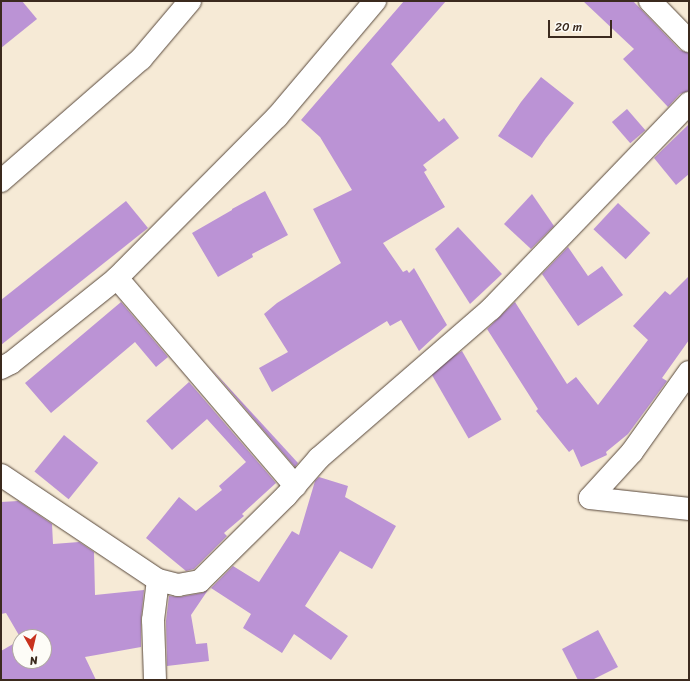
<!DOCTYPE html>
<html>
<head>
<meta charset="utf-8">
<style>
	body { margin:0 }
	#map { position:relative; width:690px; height:681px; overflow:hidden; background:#f6ead6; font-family:Sriracha,sans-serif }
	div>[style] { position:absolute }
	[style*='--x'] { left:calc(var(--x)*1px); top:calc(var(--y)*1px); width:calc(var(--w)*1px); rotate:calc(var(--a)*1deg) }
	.building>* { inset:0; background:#bb93d5; transform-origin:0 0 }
	.roads { filter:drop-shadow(0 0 1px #57473a) drop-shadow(0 0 1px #57473a) }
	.minor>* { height:22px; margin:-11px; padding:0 11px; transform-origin:11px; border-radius:11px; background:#fff }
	span { translate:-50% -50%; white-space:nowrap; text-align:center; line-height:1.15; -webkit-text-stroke:3px #fdfcf7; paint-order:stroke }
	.frame { position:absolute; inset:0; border:2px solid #3b2a1e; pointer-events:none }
	.north { position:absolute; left:12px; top:629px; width:40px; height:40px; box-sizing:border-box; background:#fdfcf7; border:1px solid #afa8a0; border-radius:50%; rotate:172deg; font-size:11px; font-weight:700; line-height:16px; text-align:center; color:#3b2a1e }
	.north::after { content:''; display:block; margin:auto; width:14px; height:18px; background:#c8321e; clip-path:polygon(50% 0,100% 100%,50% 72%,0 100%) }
	.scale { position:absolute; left:548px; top:20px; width:64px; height:18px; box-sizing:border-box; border:2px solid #3b2a1e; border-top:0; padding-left:5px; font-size:12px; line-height:14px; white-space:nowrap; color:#3b2a1e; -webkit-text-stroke:3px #fdfcf7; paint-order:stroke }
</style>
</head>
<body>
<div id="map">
	<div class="building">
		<div style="clip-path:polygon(1px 1px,22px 1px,37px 19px,1px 48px)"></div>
		<div style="clip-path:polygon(404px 1px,446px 1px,391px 64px,439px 122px,444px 118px,459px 138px,423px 165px,427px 170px,424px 172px,445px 207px,383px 243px,403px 272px,407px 270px,409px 273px,414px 268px,447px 325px,419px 351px,401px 320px,390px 326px,387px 321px,272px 392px,259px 368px,288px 352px,264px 314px,277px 303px,341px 263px,313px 209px,352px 190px,320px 137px,301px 120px)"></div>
		<div style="clip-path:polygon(583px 1px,633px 1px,680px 50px,689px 53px,689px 91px,680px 94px,668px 107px,623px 59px,634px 49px)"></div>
		<div style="clip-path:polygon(541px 77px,574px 103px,546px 138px,532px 158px,498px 136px,521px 102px)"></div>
		<div style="left:627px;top:109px;width:28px;height:20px;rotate:49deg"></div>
		<div style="clip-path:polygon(689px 124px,689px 174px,676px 185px,654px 158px)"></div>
		<div style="clip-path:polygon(265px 191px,288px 235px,252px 254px,253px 257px,218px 277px,192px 233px,232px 210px,232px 209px)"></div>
		<div style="clip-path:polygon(532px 194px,554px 226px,531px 249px,504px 224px)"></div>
		<div style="clip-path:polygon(126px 201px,148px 228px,1px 345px,1px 300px)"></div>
		<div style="left:618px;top:203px;width:44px;height:36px;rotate:43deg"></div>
		<div style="clip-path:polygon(458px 227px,502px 274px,470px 304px,435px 249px)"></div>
		<div style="clip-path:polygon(568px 247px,588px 276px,602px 266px,623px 295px,578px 326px,542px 274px)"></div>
		<div style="clip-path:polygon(689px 276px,689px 340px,662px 378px,667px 381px,628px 434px,606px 452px,607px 455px,581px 467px,573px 449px,569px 452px,536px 411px,538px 409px,487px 329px,515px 302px,567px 384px,576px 377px,598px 405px,648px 340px,633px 326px,665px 291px,670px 295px)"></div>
		<div style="clip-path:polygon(121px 302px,168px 357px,156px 367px,135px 342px,51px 413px,25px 383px)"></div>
		<div style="left:462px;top:351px;width:79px;height:38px;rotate:60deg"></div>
		<div style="clip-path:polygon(208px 365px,298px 463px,295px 467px)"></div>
		<div style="clip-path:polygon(189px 382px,276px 483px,242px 514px,244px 516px,224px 533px,227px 536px,194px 569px,186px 571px,146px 538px,179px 497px,196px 511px,222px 490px,219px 486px,246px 462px,207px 419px,172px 450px,146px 421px)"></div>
		<div style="left:64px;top:435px;width:44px;height:47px;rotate:39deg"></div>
		<div style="clip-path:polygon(319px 477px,348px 486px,345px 497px,396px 526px,372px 569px,340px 551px,305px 606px,348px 636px,331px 660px,294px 634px,282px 653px,243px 628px,251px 614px,211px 588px,233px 566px,259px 582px,292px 531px,299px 535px,315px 481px)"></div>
		<div style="clip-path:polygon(18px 501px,52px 524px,53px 544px,79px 542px,94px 552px,95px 595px,144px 590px,141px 619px,141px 647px,85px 657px,96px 680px,1px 680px,1px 651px,20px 640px,20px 661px,44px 661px,44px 637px,20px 637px,6px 613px,1px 614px,1px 502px)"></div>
		<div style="clip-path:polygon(208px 590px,191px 615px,196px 644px,207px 643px,209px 661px,167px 666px,166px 621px,169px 596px,180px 597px,202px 593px)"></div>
		<div style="clip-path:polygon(598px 630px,618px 667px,592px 680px,578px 680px,562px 649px)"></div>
	</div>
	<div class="roads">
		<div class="minor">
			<div style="--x:650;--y:1;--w:56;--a:45.7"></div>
			<div style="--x:1;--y:181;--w:186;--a:-41.1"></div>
			<div style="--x:141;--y:59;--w:76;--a:-49.8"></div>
			<div style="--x:117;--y:278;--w:274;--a:49.4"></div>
			<div style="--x:1;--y:368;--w:11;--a:-27"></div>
			<div style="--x:11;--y:363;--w:136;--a:-38.7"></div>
			<div style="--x:117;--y:278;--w:227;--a:-45.2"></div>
			<div style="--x:277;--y:117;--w:152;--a:-49.8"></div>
			<div style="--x:1;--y:475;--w:189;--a:33.8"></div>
			<div style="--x:158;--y:580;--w:21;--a:14"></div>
			<div style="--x:178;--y:585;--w:22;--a:-10"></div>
			<div style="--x:200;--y:581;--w:121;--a:-44.7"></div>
			<div style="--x:286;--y:496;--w:50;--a:-49"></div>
			<div style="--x:319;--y:458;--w:228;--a:-40.9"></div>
			<div style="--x:491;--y:309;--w:286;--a:-46.1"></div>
			<div style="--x:590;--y:498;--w:62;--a:-47.6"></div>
			<div style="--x:632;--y:452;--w:98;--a:-54.5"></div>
			<div style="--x:590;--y:498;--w:100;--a:6.3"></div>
			<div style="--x:155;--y:680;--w:60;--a:-91.9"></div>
			<div style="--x:153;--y:620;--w:40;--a:-82.9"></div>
		</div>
	</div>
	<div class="frame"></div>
	<div class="north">N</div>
	<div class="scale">20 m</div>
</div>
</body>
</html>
